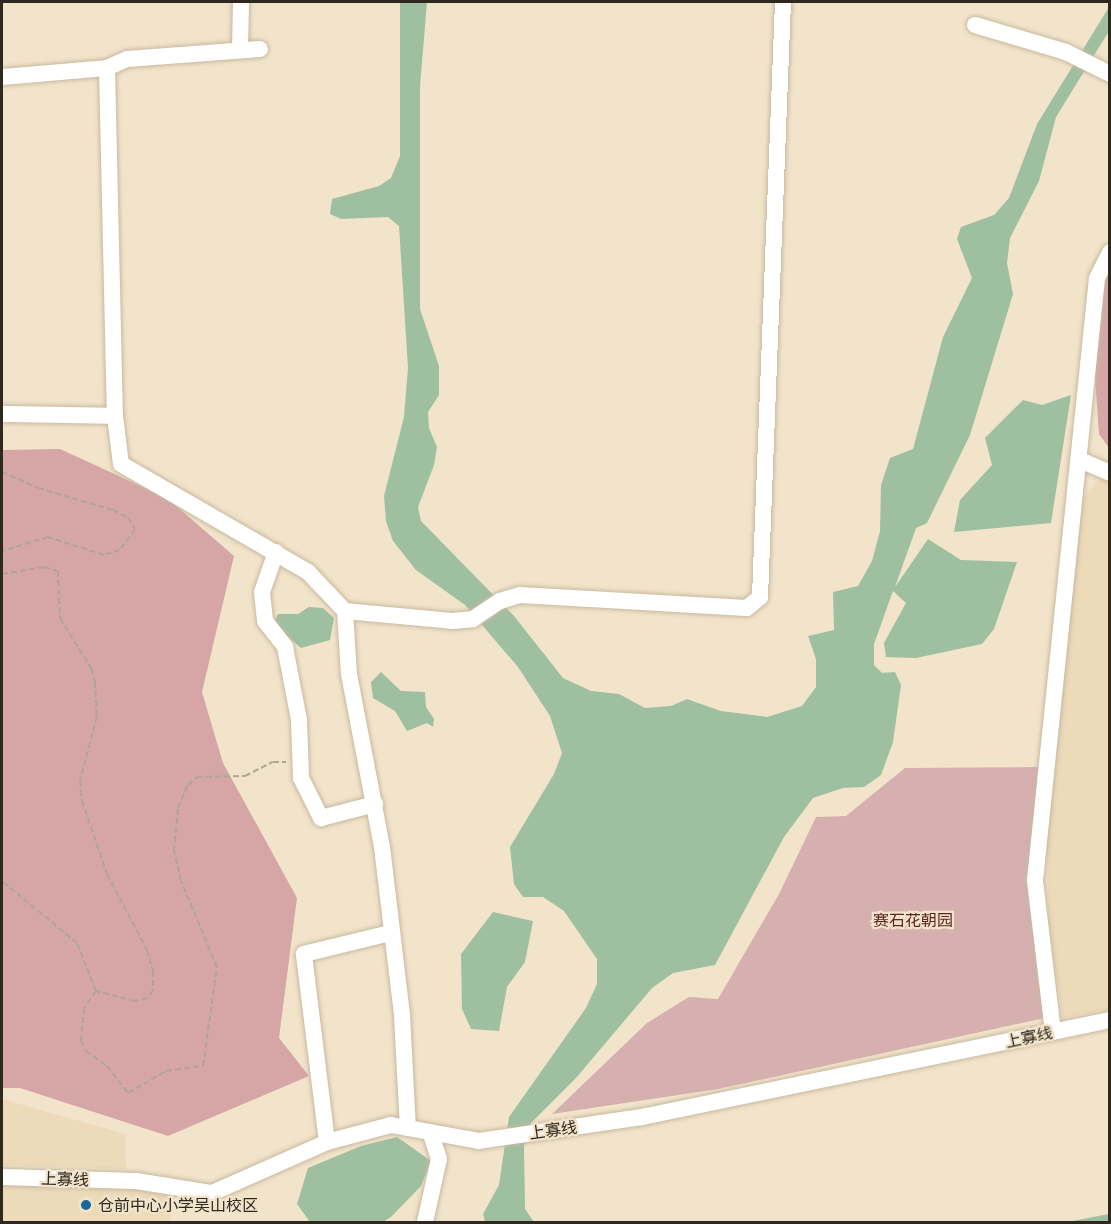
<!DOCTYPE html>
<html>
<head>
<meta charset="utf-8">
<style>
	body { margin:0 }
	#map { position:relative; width:1111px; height:1224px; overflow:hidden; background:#f2e4ca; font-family:"IBM Plex Sans","Noto Sans SC",sans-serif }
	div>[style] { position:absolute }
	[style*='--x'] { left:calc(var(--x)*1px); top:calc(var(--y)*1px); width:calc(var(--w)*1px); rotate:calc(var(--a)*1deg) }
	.built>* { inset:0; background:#ecdab9 }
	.green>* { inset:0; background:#d6afaf }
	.forest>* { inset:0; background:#d6a6a6 }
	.water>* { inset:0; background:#9ebfa0 }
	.path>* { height:2px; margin-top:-1px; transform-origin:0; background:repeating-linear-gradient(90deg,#b0a590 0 6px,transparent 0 9px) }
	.roads { filter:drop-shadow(0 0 2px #c7b9a0) drop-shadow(0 0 2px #c7b9a0) }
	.minor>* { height:16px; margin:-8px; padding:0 8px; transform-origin:8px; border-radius:8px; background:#fff }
	.dots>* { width:16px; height:16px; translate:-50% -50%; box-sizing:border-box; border:3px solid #f2e4ca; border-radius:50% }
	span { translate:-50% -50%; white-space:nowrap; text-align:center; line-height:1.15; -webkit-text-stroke:4.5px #f2e4ca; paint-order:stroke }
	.park-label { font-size:16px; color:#5f2328 }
	.street-label { font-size:16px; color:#2e281f }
	.poi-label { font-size:16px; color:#2e281f }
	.left { translate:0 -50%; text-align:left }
	.frame { position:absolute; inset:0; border:3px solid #2e281f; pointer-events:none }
</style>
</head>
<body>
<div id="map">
	<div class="built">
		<div style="clip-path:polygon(1106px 471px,1110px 472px,1109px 1009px,1063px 1018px,1048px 921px,1046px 817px,1081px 501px)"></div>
		<div style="clip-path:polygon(2px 1099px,125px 1134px,126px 1169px,2px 1165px)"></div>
		<div style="clip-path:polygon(2px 1177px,172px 1187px,171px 1222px,2px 1222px)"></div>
	</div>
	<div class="green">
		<div style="clip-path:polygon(1044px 767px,1035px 880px,1045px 1018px,718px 1089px,552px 1114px,647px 1023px,689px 997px,718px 999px,779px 894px,816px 817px,846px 816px,905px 768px)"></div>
	</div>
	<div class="forest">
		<div style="clip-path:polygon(1109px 254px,1109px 448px,1099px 434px,1091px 324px)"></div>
		<div style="clip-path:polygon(60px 449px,167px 498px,234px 556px,202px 692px,223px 763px,297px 898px,279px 1038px,309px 1076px,168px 1136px,20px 1088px,2px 1088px,2px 450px)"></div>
	</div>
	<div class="water">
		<div style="clip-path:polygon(400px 2px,427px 2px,420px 86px,420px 309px,439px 366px,439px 395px,428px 412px,429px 428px,437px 447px,434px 465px,418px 507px,421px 521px,514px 616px,563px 678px,591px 691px,619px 694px,645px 708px,671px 706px,687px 699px,721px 711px,767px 717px,802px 706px,816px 687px,816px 659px,808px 636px,834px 630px,833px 592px,858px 586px,872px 561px,880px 531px,881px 485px,890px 458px,913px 449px,943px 337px,972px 278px,957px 239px,961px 227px,994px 215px,1009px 198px,1037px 124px,1109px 7px,1109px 31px,1056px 117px,1039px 181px,1010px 238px,1007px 263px,1013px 294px,970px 435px,927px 523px,916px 528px,895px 587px,928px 539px,961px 560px,1017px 562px,994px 629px,982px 644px,916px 658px,886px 657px,884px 643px,906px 603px,893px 591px,874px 644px,874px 665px,882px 673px,895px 672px,901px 685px,893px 742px,881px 775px,864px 787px,843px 788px,813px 798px,784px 837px,715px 965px,673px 973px,652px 988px,576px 1078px,529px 1125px,524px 1146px,525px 1209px,534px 1222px,485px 1222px,483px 1214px,499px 1185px,509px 1117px,586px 1008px,597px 984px,597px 959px,564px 911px,543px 897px,523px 897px,514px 884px,510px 847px,554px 774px,562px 753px,550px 716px,518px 667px,465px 605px,416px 570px,393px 541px,386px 521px,384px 496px,404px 417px,408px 368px,399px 226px,388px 217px,341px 219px,330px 214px,332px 199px,379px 186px,391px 178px,400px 156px)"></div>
		<div style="clip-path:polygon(1071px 395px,1051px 523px,954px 532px,960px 500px,992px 465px,985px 438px,1023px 400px,1042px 405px)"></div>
		<div style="clip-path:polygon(309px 607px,323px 608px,334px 618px,330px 640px,301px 648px,273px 624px,278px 614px,298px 614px)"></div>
		<div style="clip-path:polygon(381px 672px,401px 691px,425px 692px,426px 707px,434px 719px,433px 727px,427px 723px,407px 731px,395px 711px,373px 698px,371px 682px)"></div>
		<div style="clip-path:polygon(493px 912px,533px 921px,525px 962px,507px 987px,499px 1031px,471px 1029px,462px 1009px,461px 954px)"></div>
		<div style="clip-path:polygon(397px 1137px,431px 1161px,421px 1186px,391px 1217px,383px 1222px,310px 1222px,297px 1204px,308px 1168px,361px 1146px)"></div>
		<div style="clip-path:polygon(1109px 1214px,1109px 1222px,1067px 1222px)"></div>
	</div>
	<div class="path">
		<div style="--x:2;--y:472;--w:39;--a:24"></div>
		<div style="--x:38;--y:488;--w:78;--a:16.3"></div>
		<div style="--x:113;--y:510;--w:17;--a:28"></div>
		<div style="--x:128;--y:518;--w:13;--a:58"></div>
		<div style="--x:135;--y:529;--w:26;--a:126"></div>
		<div style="--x:120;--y:550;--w:17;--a:163"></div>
		<div style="--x:104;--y:555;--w:59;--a:-162.2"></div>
		<div style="--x:48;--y:537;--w:48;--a:163.1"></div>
		<div style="--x:2;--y:574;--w:43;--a:-9.5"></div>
		<div style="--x:44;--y:567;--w:15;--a:16"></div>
		<div style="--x:58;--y:571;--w:47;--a:87.6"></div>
		<div style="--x:60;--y:618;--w:59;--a:58.2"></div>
		<div style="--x:91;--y:668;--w:15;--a:74"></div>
		<div style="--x:95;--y:682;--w:34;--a:87"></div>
		<div style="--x:97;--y:716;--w:67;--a:104.7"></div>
		<div style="--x:80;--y:781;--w:20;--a:84"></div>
		<div style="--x:82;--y:801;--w:77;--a:71.1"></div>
		<div style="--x:107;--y:874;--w:86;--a:62.2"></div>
		<div style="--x:147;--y:950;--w:22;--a:74"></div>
		<div style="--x:153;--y:971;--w:19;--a:90"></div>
		<div style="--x:153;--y:990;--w:9;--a:122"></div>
		<div style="--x:148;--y:998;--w:13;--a:167"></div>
		<div style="--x:135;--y:1001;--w:40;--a:-165.6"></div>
		<div style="--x:96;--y:991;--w:52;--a:-111.6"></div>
		<div style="--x:77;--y:943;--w:97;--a:-140.4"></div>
		<div style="--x:96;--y:991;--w:21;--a:125"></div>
		<div style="--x:84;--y:1008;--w:33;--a:95"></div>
		<div style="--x:81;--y:1041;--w:11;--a:63"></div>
		<div style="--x:86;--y:1051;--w:26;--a:36"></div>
		<div style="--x:107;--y:1066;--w:34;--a:52"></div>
		<div style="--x:128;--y:1093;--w:44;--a:-30.1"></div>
		<div style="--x:166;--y:1071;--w:37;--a:-8"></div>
		<div style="--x:203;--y:1066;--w:100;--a:-82"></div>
		<div style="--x:217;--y:967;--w:93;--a:-112.7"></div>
		<div style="--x:181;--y:881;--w:31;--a:-103"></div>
		<div style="--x:174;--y:851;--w:43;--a:-84.7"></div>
		<div style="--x:178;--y:808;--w:25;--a:-67"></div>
		<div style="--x:188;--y:785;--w:12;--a:-42"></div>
		<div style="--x:197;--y:777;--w:48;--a:-1.2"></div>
		<div style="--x:245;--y:776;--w:31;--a:-27"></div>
		<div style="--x:273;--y:762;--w:13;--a:0"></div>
	</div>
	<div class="roads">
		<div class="minor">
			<div style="--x:975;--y:25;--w:95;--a:16.5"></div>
			<div style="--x:1066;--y:52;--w:49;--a:26.6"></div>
			<div style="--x:260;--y:49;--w:133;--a:175.7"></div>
			<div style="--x:127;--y:59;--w:22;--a:156"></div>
			<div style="--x:107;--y:68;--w:348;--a:88.7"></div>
			<div style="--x:115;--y:416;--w:48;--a:82.9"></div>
			<div style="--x:121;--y:464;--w:216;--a:30"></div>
			<div style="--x:308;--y:572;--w:54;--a:46.5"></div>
			<div style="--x:345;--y:611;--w:63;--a:86.4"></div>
			<div style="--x:349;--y:674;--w:176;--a:79.2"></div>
			<div style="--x:382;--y:847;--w:169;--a:83.2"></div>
			<div style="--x:402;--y:1015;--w:113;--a:87"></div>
			<div style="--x:240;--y:50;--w:48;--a:-88.8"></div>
			<div style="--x:2;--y:77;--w:105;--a:-4.9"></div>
			<div style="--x:2;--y:414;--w:113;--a:1"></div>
			<div style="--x:1080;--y:460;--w:33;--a:23"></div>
			<div style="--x:276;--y:552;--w:42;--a:109.3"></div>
			<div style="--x:262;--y:592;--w:29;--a:84"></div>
			<div style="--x:265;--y:621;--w:33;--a:52"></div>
			<div style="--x:285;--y:647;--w:74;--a:79.1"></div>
			<div style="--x:299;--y:720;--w:58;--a:88"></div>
			<div style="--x:301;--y:778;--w:45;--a:63.4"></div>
			<div style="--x:321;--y:818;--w:56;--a:-14.5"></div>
			<div style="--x:345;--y:611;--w:107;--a:5.3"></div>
			<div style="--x:452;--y:621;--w:21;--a:-5"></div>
			<div style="--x:473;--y:619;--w:32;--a:-34"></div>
			<div style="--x:500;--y:601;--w:21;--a:-17"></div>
			<div style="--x:520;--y:595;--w:227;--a:3.3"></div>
			<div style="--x:747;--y:608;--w:17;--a:-40"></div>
			<div style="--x:760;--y:597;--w:595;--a:-87.79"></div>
			<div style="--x:1053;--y:1032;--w:153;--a:-96.8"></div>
			<div style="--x:1035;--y:880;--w:605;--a:-84.12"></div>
			<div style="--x:1097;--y:278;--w:29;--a:-63"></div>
			<div style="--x:327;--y:1142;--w:189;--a:-97"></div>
			<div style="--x:304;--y:954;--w:89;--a:-13.7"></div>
			<div style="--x:2;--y:1177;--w:134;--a:1.7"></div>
			<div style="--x:136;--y:1181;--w:77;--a:9"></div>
			<div style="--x:212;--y:1193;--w:126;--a:-23.9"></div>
			<div style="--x:327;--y:1142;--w:66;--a:-14.9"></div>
			<div style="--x:391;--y:1125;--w:89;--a:10.3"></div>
			<div style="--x:479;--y:1141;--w:165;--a:-8.4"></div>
			<div style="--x:642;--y:1117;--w:478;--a:-11.7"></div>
			<div style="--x:425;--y:1222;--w:65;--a:-77.5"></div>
			<div style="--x:439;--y:1159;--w:28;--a:-108"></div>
		</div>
	</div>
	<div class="dots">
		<div style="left:86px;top:1205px;background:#1a6799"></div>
	</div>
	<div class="park-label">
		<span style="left:913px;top:920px">赛石花朝园</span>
	</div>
	<div class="street-label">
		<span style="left:1029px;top:1037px;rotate:-12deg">上寡线</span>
		<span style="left:553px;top:1130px;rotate:-8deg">上寡线</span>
		<span style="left:65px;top:1179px;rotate:2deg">上寡线</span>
	</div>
	<div class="poi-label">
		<span class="left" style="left:98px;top:1205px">仓前中心小学吴山校区</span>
	</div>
	<div class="frame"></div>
</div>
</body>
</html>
